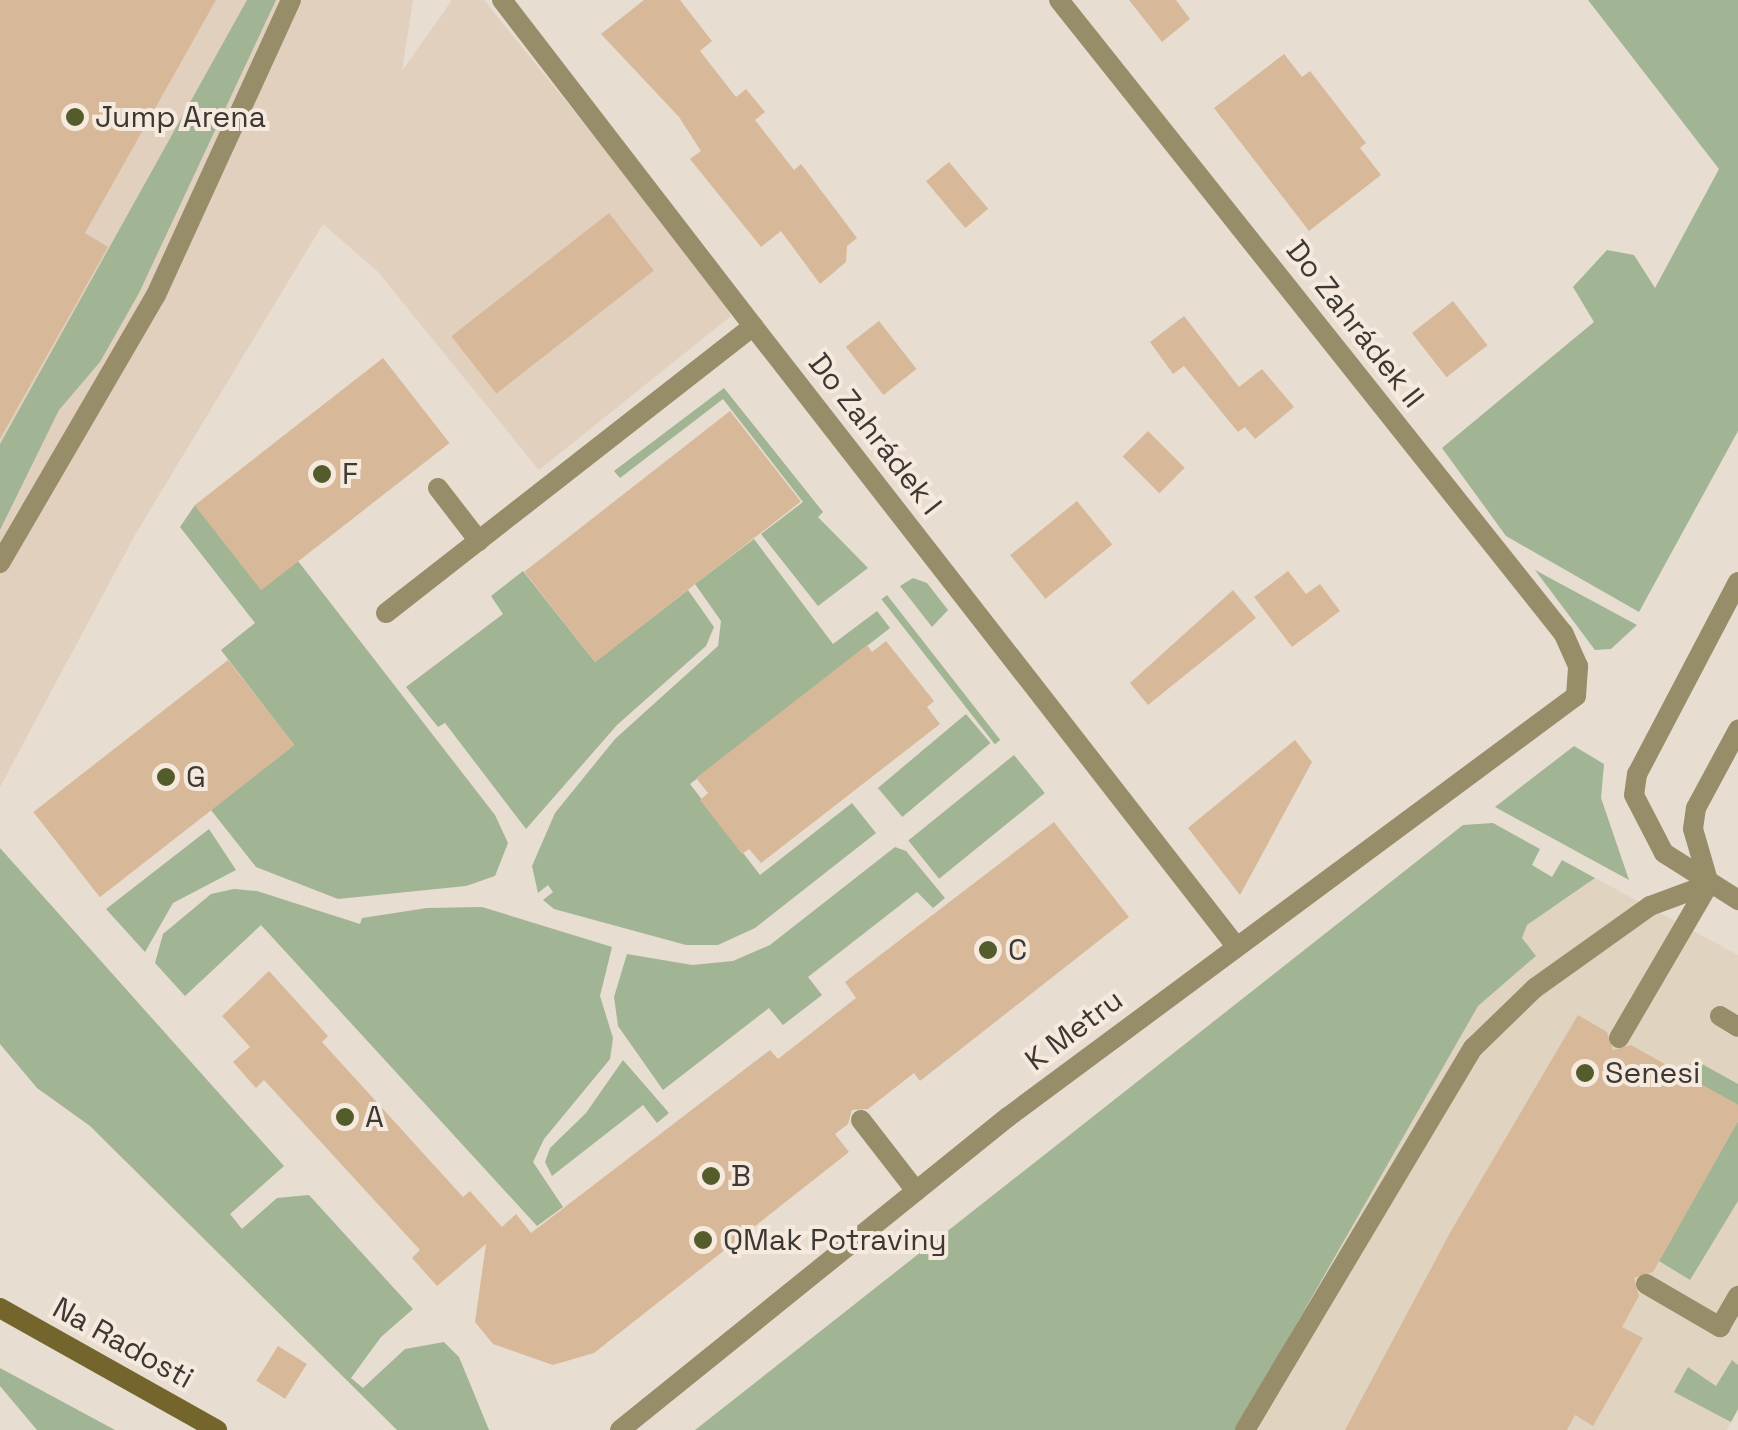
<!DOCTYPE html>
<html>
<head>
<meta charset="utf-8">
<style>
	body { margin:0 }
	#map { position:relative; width:1738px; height:1430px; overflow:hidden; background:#e8ddd1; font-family:"Space Grotesk",sans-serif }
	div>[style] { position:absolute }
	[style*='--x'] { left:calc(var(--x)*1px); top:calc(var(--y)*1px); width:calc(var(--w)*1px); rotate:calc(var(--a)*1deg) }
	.commercial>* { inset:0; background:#e0d3c0 }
	.built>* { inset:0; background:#e2d0bf }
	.green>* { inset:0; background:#a1b494; transform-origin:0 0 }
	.building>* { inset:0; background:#d7b999; transform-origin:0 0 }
	.lane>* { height:20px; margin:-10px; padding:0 10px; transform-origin:10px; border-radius:10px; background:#978d69 }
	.street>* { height:20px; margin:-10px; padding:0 10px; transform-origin:10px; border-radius:10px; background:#978d69 }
	.secondary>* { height:20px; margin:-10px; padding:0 10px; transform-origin:10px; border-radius:10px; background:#74652c }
	.dots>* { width:28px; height:28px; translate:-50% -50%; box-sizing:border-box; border:5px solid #f6eade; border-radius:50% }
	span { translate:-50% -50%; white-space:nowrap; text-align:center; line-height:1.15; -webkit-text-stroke:8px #f6eade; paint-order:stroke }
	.poi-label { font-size:30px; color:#3c3833 }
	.left { translate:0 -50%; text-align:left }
	.street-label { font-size:30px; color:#3c3833 }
</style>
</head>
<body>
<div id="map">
	<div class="commercial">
		<div style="clip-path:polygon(1595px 878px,1738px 955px,1738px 1409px,1727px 1430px,1236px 1430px,1478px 1006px,1536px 956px,1521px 938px,1527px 925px)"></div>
	</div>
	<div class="built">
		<div style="clip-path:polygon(0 0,413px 0,402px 71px,452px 0,484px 0,708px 277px,731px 316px,539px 470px,378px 272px,323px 224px,135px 535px,0 787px)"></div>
	</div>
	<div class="green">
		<div style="clip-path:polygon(247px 0,276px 0,139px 293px,100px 362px,59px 410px,0 530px,0 444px)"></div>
		<div style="clip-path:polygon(1588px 0,1738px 0,1738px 431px,1639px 612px,1506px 536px,1442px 448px,1594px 322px,1573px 287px,1607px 250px,1634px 255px,1655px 288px,1719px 169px)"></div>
		<div style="clip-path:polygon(724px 388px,823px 512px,818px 517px,868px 568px,818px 606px,761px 534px,803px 502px,723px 399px,620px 478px,614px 471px)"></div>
		<div style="clip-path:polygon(195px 505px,261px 589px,298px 561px,495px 815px,508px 843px,495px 876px,466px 886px,338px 899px,256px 867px,211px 810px,294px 745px,221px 650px,255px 623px,180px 527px)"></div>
		<div style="clip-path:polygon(754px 539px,833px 644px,877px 611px,890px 628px,690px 784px,760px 875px,852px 803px,876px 833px,755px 928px,718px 945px,686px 945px,554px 909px,543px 900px,553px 892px,548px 885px,538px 893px,532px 866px,555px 813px,615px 739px,718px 646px,721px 621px,695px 584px)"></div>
		<div style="clip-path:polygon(1535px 570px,1637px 625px,1611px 649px,1595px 650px)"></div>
		<div style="clip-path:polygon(523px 571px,595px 662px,688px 590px,714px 627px,706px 646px,617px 725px,526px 829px,445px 723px,438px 727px,406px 687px,503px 614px,491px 596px)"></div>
		<div style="clip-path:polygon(913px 578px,927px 583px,948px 610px,932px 627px,900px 586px)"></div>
		<div style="left:887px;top:595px;width:184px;height:7px;rotate:52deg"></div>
		<div style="left:966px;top:714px;width:38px;height:115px;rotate:50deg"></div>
		<div style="clip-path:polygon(1574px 746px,1604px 764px,1601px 798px,1629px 880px,1495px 807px)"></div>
		<div style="left:1014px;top:755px;width:49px;height:136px;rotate:51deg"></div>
		<div style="clip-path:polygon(1493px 823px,1540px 849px,1532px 865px,1552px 877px,1562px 860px,1595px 878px,1527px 925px,1522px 938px,1536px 956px,1478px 1006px,1236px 1430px,695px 1430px,1463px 825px)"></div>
		<div style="clip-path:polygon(209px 829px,236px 870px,173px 903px,145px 952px,106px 909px)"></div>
		<div style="clip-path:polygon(895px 847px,906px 851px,945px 898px,933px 908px,917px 892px,808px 977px,822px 995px,783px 1025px,769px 1008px,663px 1090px,618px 1026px,614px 997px,627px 954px,692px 965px,733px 961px,770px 945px)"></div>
		<div style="clip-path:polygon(0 848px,284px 1166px,230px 1214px,242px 1229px,277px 1198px,309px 1195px,413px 1309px,381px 1337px,351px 1378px,363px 1388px,405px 1349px,444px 1342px,459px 1357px,489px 1430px,397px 1430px,90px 1126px,37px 1088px,0 1044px)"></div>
		<div style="clip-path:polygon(234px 889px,257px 891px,360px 924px,362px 918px,427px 908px,482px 907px,612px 947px,600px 996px,613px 1038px,610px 1059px,544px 1139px,533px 1162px,563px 1207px,537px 1226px,261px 925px,185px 996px,155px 963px,163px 934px,211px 894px)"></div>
		<div style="clip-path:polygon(1693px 1059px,1738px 1084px,1738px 1105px,1684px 1075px)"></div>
		<div style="clip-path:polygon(623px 1060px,669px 1113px,657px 1123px,643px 1105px,552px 1176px,545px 1162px,550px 1148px,586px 1113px)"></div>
		<div style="clip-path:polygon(1738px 1121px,1738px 1201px,1690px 1280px,1659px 1261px)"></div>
		<div style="clip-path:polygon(1732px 1360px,1738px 1365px,1738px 1409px,1731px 1422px,1674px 1392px,1688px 1367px,1716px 1386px)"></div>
		<div style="clip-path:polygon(0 1368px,115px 1430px,37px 1430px,0 1386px)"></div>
	</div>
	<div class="building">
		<div style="clip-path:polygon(0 0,216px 0,85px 233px,108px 247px,0 439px)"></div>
		<div style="clip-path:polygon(644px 0,680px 0,712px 41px,700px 51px,736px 97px,746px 89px,765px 112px,755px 120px,794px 170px,801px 164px,857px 238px,847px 246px,846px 262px,820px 284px,781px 231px,761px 247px,690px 159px,701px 151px,679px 117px,601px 34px)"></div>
		<div style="clip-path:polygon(1129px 0,1176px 0,1190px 19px,1162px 42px)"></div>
		<div style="clip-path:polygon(1284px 54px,1302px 77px,1310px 71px,1366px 143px,1360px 148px,1381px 175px,1309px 231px,1214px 108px)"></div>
		<div style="left:949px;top:162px;width:61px;height:30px;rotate:50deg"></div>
		<div style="left:609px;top:213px;width:73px;height:200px;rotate:52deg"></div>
		<div style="left:1453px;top:301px;width:56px;height:52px;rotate:52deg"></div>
		<div style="clip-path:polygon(1184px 316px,1239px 387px,1262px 369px,1294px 407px,1255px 439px,1245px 427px,1238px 432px,1184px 366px,1173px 374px,1150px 342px)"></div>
		<div style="left:879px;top:321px;width:61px;height:42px;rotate:52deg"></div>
		<div style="left:383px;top:358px;width:108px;height:239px;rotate:52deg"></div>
		<div style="left:730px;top:411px;width:115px;height:261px;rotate:52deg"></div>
		<div style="left:1148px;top:431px;width:52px;height:36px;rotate:45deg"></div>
		<div style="left:1077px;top:501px;width:56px;height:86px;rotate:51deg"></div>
		<div style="clip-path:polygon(1288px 571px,1306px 594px,1320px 584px,1340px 611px,1292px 647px,1254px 597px)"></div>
		<div style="clip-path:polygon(1233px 590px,1256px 618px,1148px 705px,1130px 683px)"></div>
		<div style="clip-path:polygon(886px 641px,934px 701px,927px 707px,940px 724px,761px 863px,749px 849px,742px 854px,700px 800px,708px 793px,696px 778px,867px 645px,872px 652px)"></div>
		<div style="left:228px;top:660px;width:108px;height:247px;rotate:52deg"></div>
		<div style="clip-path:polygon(1295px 740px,1312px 762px,1240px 895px,1188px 828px)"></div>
		<div style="clip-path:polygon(1054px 822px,1129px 917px,920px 1081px,914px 1073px,868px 1109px,852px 1110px,848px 1124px,835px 1134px,849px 1152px,594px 1353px,553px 1365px,493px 1344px,475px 1322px,486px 1244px,437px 1286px,412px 1258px,420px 1250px,264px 1080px,256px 1088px,233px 1062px,250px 1047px,222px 1016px,269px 971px,328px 1036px,322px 1042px,463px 1197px,470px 1191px,502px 1227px,516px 1214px,531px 1233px,770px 1050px,778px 1059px,856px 998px,845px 982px)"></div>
		<div style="clip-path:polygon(1578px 1015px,1607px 1032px,1613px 1050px,1631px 1045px,1738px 1105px,1738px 1121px,1653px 1272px,1634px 1278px,1639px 1296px,1622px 1327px,1643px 1338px,1593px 1426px,1575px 1415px,1567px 1430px,1345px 1430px,1451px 1231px)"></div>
		<div style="left:278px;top:1346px;width:34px;height:41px;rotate:32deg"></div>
	</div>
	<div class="lane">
		<div style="--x:502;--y:0;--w:411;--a:52.4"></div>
		<div style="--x:438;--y:488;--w:67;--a:52.3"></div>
		<div style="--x:0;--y:563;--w:310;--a:-59.8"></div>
		<div style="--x:156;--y:295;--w:324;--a:-65.4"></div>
		<div style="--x:1738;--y:582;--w:217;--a:117.7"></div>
		<div style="--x:1637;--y:774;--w:21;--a:98"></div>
		<div style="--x:1634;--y:795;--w:65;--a:62.7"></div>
		<div style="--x:1664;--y:853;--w:88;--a:32.4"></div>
		<div style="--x:1720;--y:1016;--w:21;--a:31"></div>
		<div style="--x:1619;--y:1038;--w:178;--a:-59.7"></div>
		<div style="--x:1709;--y:884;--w:57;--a:-106.2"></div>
		<div style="--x:1693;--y:829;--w:21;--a:-82"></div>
		<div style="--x:1696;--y:808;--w:89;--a:-61.7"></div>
		<div style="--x:861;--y:1120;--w:90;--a:52.2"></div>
		<div style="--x:1646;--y:1284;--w:86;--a:30.2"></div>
		<div style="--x:1720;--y:1327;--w:36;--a:-60"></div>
		<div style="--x:1245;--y:1430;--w:445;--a:-59.2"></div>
		<div style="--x:1473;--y:1048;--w:86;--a:-44.1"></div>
		<div style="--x:1535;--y:988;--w:141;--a:-35.5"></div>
		<div style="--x:1650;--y:906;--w:63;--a:-20.4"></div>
	</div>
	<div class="street">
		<div style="--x:386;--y:613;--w:466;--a:-38"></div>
		<div style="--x:753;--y:326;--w:786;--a:52.08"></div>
		<div style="--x:620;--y:1430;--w:499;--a:-38.9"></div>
		<div style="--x:1008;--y:1117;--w:707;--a:-36.55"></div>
		<div style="--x:1576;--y:696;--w:30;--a:-86"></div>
		<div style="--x:1578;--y:666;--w:36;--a:-114"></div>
		<div style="--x:1563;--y:633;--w:809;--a:-128.53"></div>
	</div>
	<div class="secondary">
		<div style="--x:0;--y:1308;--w:249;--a:29.3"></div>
	</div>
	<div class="dots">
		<div style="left:75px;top:117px;background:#545c2b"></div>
		<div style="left:322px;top:474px;background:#545c2b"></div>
		<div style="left:166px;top:777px;background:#545c2b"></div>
		<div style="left:988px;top:950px;background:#545c2b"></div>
		<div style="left:1585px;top:1073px;background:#545c2b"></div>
		<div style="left:345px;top:1117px;background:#545c2b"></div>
		<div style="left:711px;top:1176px;background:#545c2b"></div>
		<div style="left:703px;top:1240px;background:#545c2b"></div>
	</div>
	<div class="poi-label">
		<span class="left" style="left:95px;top:117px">Jump Arena</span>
		<span class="left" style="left:342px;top:474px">F</span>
		<span class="left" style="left:186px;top:777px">G</span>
		<span class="left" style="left:1008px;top:950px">C</span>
		<span class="left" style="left:1605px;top:1073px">Senesi</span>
		<span class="left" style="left:365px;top:1117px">A</span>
		<span class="left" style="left:731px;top:1176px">B</span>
		<span class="left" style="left:723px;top:1240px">QMak Potraviny</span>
	</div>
	<div class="street-label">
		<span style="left:1355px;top:324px;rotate:52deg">Do Zahrádek II</span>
		<span style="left:875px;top:434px;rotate:52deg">Do Zahrádek I</span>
		<span style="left:1074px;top:1030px;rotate:-37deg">K Metru</span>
		<span style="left:123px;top:1343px;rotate:29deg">Na Radosti</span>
	</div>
</div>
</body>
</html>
